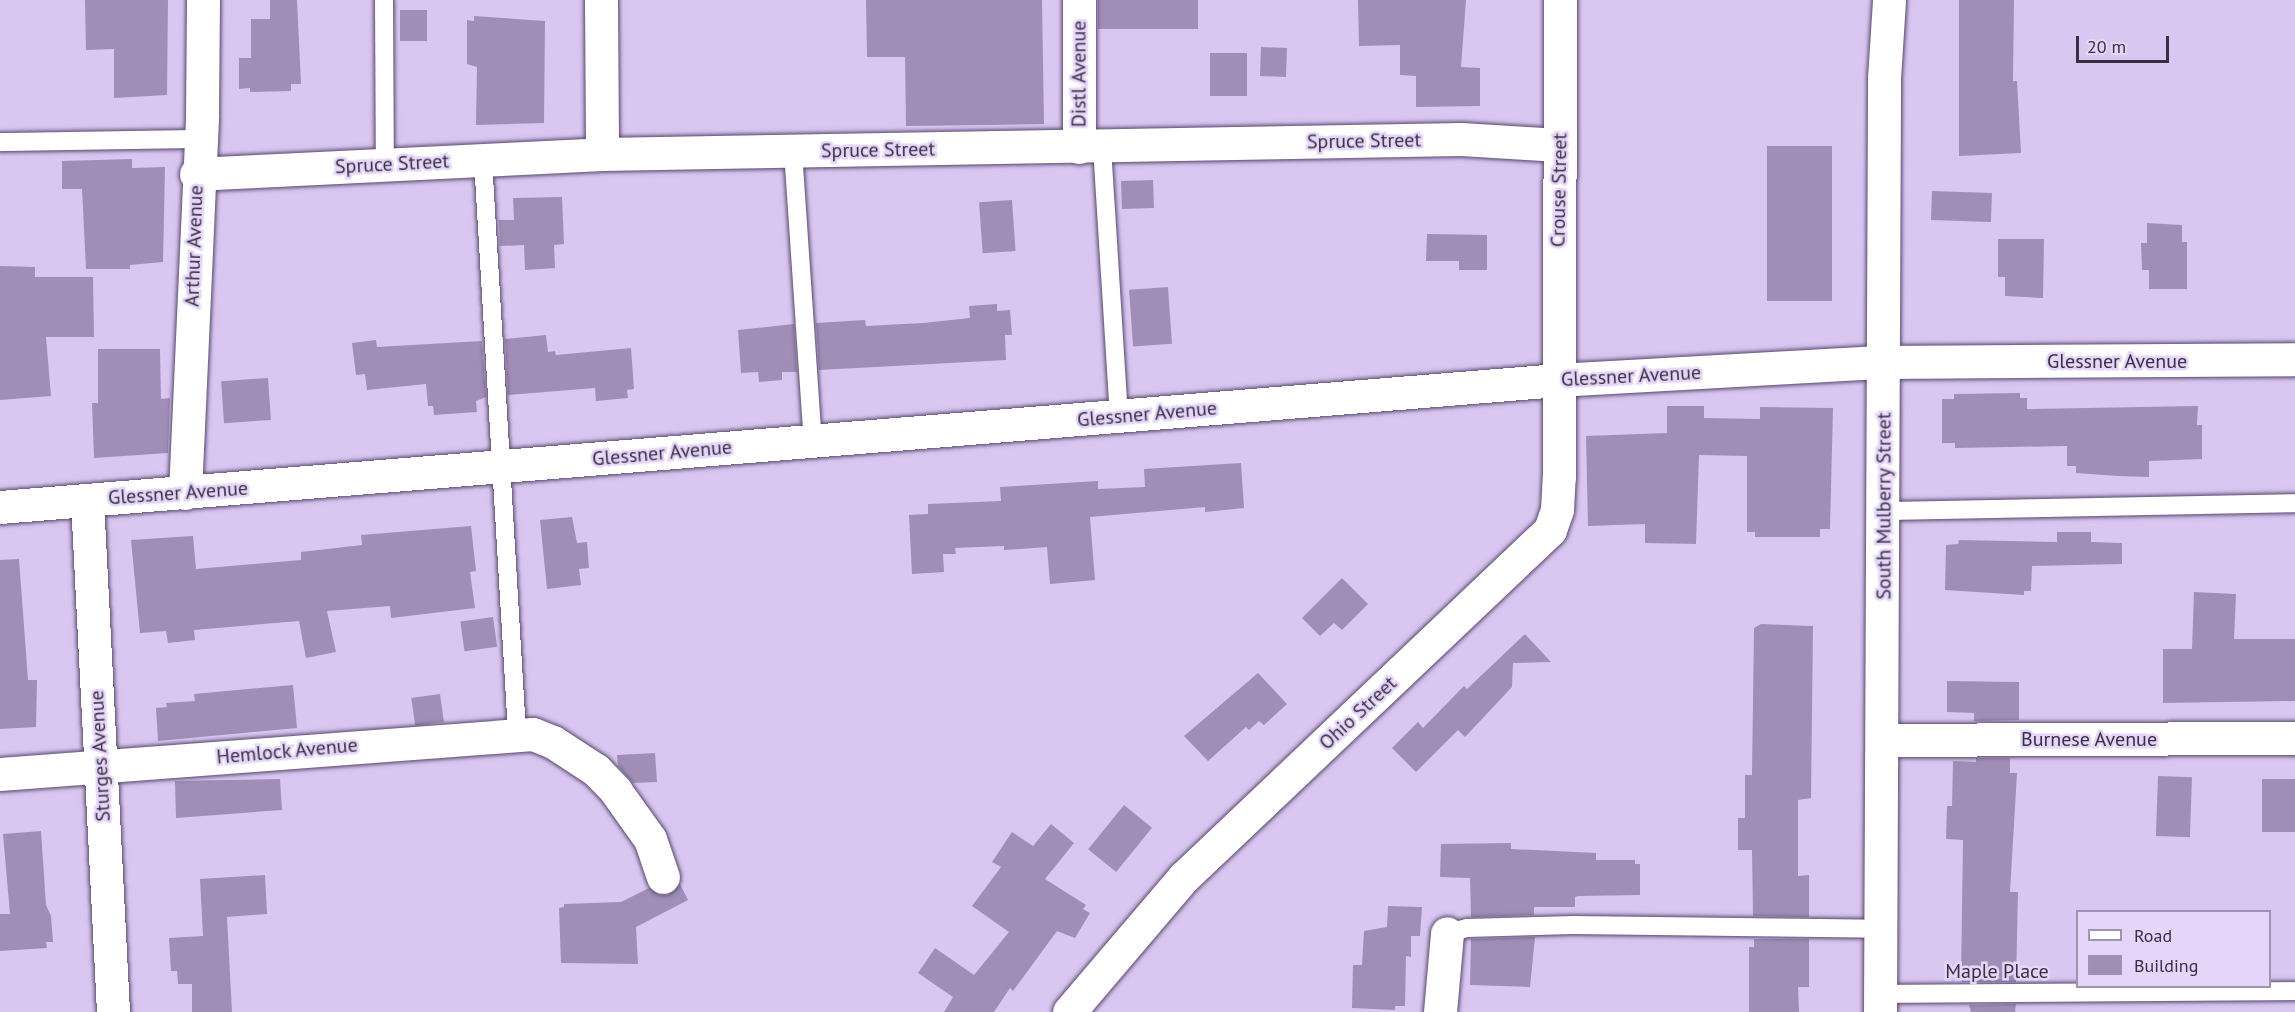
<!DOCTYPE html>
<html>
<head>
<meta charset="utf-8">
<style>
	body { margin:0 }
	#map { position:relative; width:2295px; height:1012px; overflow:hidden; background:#d9c7f2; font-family:"PT Sans",sans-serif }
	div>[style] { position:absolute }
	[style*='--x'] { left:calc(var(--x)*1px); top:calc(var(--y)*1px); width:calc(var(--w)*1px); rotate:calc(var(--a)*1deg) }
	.building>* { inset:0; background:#a08eb7; transform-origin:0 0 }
	.roads { filter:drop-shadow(0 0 2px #58476c) drop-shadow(0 0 2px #58476c) }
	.service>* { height:18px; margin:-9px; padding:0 9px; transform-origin:9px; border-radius:9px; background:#fff }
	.minor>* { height:33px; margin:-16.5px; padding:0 16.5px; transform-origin:16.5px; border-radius:16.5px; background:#fff }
	.tertiary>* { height:33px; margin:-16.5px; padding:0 16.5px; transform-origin:16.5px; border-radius:16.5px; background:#fff }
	span { translate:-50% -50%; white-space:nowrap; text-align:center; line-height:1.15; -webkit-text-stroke:5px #e4d5f9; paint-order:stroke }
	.street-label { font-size:20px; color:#383041 }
	.legend { position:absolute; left:2076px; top:910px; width:195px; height:78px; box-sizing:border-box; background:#e4d5f9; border:2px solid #9f93af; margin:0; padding:8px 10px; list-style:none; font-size:18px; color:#383041 }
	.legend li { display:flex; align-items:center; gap:12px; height:30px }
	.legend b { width:30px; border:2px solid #9f93af }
	.scale { position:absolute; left:2076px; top:36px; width:93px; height:27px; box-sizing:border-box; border:3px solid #383041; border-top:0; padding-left:8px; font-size:18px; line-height:21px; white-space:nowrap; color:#383041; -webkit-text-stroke:4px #e4d5f9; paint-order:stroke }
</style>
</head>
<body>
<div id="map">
	<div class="building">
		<div style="clip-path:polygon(85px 0,168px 0,167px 95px,114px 98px,114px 49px,86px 50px)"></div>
		<div style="clip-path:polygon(270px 0,297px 0,301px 84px,291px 84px,291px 91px,250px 92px,250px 88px,239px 89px,239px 58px,251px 58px,251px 19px,270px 19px)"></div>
		<div style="clip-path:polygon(866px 0,1042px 0,1044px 124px,906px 126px,905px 57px,867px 57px)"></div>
		<div style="left:1098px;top:0;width:100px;height:29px"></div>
		<div style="clip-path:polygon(1358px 0,1466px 0,1461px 67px,1480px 68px,1480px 106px,1416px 107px,1416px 76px,1400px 75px,1400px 45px,1359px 46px)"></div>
		<div style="clip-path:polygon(1959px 0,2014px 0,2013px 81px,2017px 81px,2021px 153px,1959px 156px)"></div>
		<div style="left:427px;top:10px;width:31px;height:27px;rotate:90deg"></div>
		<div style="clip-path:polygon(474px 16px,545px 21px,544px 123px,476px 125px,477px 67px,467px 64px,467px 20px,474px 21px)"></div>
		<div style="left:1261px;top:47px;width:26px;height:29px;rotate:2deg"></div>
		<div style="left:1210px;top:53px;width:37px;height:43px"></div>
		<div style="left:1767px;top:146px;width:65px;height:155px"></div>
		<div style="clip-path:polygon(132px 159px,132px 168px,165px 167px,163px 262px,130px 265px,130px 269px,86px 269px,82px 189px,62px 189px,62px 161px)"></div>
		<div style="left:1153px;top:180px;width:28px;height:32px;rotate:88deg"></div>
		<div style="left:1932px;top:191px;width:60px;height:29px;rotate:2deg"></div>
		<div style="clip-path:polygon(562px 197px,564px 244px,554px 245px,555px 268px,525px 270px,524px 245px,500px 246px,499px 220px,514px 220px,513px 198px)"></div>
		<div style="left:1012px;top:200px;width:51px;height:33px;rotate:86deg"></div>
		<div style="clip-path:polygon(2147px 223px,2182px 225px,2182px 242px,2187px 242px,2187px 289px,2149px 289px,2149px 270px,2142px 270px,2141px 243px,2147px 243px)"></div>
		<div style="clip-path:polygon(1427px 234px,1487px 235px,1487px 270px,1459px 270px,1459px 261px,1426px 261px)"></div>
		<div style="clip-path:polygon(1998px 239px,2044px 239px,2043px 298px,2005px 296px,2005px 277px,1998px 277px)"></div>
		<div style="clip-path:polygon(0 266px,35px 267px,35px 277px,93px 277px,94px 337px,46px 337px,51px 396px,0 400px)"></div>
		<div style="left:1168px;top:287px;width:57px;height:39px;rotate:86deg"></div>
		<div style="clip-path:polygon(997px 304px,997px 311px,1010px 310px,1012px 335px,1005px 335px,1006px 360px,819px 370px,816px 323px,865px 320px,866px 326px,923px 323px,970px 318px,969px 306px)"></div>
		<div style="clip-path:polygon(794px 324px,797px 372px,782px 372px,782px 380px,759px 382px,758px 372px,741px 373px,738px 330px)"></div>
		<div style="clip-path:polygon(546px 335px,548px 352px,555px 351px,556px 355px,631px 348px,634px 389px,627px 390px,628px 398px,596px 401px,595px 388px,508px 395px,505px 339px)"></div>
		<div style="clip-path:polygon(376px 340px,377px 347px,482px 341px,486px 397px,476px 401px,477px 412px,434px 415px,433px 406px,428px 406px,426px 384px,367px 390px,365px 374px,356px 375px,352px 343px)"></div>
		<div style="clip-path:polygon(98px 349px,160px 349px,161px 399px,170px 398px,168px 453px,94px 458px,92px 403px,98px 403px)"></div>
		<div style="left:268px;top:378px;width:42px;height:47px;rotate:86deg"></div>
		<div style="clip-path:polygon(2020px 393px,2020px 398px,2027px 398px,2027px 409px,2198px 406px,2197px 425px,2202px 425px,2202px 459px,2149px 461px,2149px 477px,2118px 476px,2076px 473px,2076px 466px,2067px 466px,2067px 446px,1955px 448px,1955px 443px,1942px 443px,1942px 399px,1954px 399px,1954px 394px)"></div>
		<div style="clip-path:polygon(1667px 406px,1704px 406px,1704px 418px,1760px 419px,1760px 407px,1833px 408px,1830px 529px,1820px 529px,1820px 537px,1755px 537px,1755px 532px,1747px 532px,1747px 456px,1699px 455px,1696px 544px,1645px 543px,1645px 524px,1588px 526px,1586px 436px,1667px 433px)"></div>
		<div style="clip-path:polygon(1241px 463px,1244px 508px,1205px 512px,1205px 507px,1090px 517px,1095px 580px,1050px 584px,1047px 547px,1004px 550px,1004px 546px,955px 548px,956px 554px,943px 554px,944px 572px,912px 574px,909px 515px,928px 514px,928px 504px,1001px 501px,1000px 487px,1098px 481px,1098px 489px,1145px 487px,1144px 469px)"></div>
		<div style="clip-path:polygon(572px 517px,577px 543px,587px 542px,589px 568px,579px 569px,581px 585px,547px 589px,540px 520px)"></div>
		<div style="clip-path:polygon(471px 526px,476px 571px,470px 572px,475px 608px,391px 618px,390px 606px,327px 611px,336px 652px,306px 658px,299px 621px,194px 630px,195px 640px,168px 643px,166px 631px,140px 633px,131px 540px,193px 536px,196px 569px,301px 560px,301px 552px,362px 545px,361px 535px)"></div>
		<div style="clip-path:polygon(2057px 532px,2091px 532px,2091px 542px,2122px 543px,2122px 564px,2032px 566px,2031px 591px,2024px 591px,2024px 595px,1945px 590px,1946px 545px,1958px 544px,1959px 540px,2057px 542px)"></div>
		<div style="clip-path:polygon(19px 559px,28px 680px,37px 680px,36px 727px,0 729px,0 560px)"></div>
		<div style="clip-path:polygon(1342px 578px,1368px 604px,1342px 630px,1334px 623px,1320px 636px,1302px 618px)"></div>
		<div style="clip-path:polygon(2194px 592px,2236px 594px,2234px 639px,2295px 639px,2295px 701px,2163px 703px,2163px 649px,2192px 649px)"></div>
		<div style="left:493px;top:617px;width:30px;height:33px;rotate:82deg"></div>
		<div style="clip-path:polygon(1761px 624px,1813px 626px,1811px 798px,1798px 800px,1798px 876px,1809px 875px,1809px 917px,1753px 916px,1752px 850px,1738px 850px,1738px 818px,1745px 818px,1745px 775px,1752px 775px,1754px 628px)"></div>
		<div style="clip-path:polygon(1525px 634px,1551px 662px,1513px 663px,1512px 687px,1465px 737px,1458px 730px,1416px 772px,1392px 748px,1418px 722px,1423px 728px,1464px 686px,1467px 689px)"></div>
		<div style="clip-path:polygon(1258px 673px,1287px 704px,1264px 725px,1259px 721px,1249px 730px,1246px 727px,1208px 761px,1184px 736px)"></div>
		<div style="clip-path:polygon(1947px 681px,2019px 682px,2019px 720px,1974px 721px,1974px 713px,1947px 712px)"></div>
		<div style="clip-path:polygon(293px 685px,297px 728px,158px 741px,156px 708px,167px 707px,166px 703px,195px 701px,194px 694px)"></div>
		<div style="left:440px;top:694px;width:28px;height:29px;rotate:82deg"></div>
		<div style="clip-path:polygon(655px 753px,657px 782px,633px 783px,618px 766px,617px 755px)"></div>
		<div style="clip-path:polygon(1976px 758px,2010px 758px,2010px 773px,2017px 773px,2010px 892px,2018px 892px,2016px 982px,1962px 982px,1961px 977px,1963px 840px,1946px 839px,1947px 806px,1952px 806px,1953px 761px,1976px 762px)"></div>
		<div style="left:2158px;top:776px;width:34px;height:60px;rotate:2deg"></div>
		<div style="clip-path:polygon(280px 779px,282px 810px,176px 818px,175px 781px)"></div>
		<div style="left:2262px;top:779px;width:33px;height:53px"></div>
		<div style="left:1124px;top:805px;width:36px;height:57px;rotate:39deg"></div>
		<div style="clip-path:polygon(1051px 824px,1074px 843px,1045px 879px,1086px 905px,1083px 909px,1090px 913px,1075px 938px,1057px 931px,1013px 991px,1010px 988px,994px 1012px,944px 1012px,953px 997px,918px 973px,935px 948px,974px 975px,1009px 932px,972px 906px,1001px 867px,992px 862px,1012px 832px,1033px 846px)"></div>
		<div style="clip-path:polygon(41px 831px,46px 905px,51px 916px,53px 942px,46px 942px,47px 948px,0 951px,0 914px,10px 914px,3px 834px)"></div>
		<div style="clip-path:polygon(1511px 843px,1511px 849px,1596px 853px,1596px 860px,1635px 860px,1635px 864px,1640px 864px,1640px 895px,1579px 896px,1575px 897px,1575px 907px,1534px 907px,1534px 915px,1471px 917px,1470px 878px,1440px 877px,1441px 844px)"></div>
		<div style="clip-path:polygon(265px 875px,267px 914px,227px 917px,232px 1012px,192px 1012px,192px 984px,178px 984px,177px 971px,171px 971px,169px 938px,203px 936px,200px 879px)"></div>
		<div style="clip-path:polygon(680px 884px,688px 900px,636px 927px,638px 964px,561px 963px,559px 908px,564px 907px,564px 904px,621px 902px,649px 888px,659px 895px,668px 895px)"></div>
		<div style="clip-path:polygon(1388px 906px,1422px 907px,1420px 936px,1411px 936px,1411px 957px,1406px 956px,1405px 1006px,1395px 1006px,1395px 1010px,1352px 1008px,1353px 965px,1362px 965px,1364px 931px,1387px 927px)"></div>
		<div style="clip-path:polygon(1535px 937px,1530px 987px,1470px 985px,1471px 939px)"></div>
		<div style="clip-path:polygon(1754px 939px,1809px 939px,1809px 987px,1798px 987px,1799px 1012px,1749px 1012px,1749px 947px,1754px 947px)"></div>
		<div style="clip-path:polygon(2016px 1004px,2015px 1012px,1971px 1012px,1969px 1005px)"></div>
	</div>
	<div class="roads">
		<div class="service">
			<div style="--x:384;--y:0;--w:165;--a:89.7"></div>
			<div style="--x:0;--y:142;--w:200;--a:-0.9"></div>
			<div style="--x:1102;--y:147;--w:270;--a:86.4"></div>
			<div style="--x:793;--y:151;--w:291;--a:86.1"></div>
			<div style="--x:483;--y:160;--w:574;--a:86.6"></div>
			<div style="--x:1885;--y:511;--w:410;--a:-1.1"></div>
			<div style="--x:1447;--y:933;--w:21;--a:-14"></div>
			<div style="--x:1467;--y:928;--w:106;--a:-1.6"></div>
			<div style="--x:1573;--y:925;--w:307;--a:0.7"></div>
			<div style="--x:1880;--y:994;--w:415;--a:-0.4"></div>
		</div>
		<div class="minor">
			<div style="--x:601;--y:0;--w:154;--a:89.6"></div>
			<div style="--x:1079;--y:0;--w:147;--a:90"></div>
			<div style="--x:196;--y:174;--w:406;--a:-2.8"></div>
			<div style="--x:602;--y:154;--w:859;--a:-1"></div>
			<div style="--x:1461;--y:139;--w:98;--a:3.5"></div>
			<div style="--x:185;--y:493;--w:378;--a:-87.4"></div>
			<div style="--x:202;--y:115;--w:115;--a:-89.5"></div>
			<div style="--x:1883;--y:740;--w:412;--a:-0.3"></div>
			<div style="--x:0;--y:774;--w:534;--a:-4.29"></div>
			<div style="--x:533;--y:734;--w:22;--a:22"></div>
			<div style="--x:553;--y:742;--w:51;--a:33.1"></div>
			<div style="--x:596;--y:770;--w:28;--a:46"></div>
			<div style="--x:615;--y:790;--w:60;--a:54.5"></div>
			<div style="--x:650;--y:839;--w:40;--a:71.1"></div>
			<div style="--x:1069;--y:1012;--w:176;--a:-49.6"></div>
			<div style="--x:1183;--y:878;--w:506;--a:-43.48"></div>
			<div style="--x:1550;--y:530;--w:21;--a:-71"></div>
			<div style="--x:1557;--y:510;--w:33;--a:-87"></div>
			<div style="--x:1559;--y:477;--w:477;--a:-89.9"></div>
			<div style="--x:1440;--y:1012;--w:79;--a:-84.9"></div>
		</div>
		<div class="tertiary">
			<div style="--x:87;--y:500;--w:513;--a:87.09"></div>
			<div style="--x:0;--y:507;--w:1562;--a:-4.66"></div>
			<div style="--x:1557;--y:380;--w:327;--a:-3.2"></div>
			<div style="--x:1884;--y:362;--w:411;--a:-0.4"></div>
			<div style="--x:1880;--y:1012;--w:934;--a:-89.75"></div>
			<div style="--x:1884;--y:78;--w:78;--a:-86.3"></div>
		</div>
	</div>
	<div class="street-label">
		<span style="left:1079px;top:74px;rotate:-90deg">Distl Avenue</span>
		<span style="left:1364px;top:141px;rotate:-1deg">Spruce Street</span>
		<span style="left:878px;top:150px;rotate:-1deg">Spruce Street</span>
		<span style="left:392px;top:164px;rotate:-3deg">Spruce Street</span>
		<span style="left:1559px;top:190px;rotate:-89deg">Crouse Street</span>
		<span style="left:194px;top:246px;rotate:-88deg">Arthur Avenue</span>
		<span style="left:2117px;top:361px">Glessner Avenue</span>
		<span style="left:1631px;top:376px;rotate:-3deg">Glessner Avenue</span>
		<span style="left:1147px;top:414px;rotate:-5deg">Glessner Avenue</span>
		<span style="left:662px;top:453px;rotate:-5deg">Glessner Avenue</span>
		<span style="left:178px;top:493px;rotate:-4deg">Glessner Avenue</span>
		<span style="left:1884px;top:506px;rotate:-90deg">South Mulberry Street</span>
		<span style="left:1358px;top:713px;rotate:-43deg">Ohio Street</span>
		<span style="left:2089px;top:739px">Burnese Avenue</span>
		<span style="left:287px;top:751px;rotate:-5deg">Hemlock Avenue</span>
		<span style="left:100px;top:756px;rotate:-93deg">Sturges Avenue</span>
		<span style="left:1997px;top:971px">Maple Place</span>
	</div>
	<ul class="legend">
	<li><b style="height:8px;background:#fff"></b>Road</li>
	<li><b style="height:16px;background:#a08eb7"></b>Building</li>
	</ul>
	<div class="scale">20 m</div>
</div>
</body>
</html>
